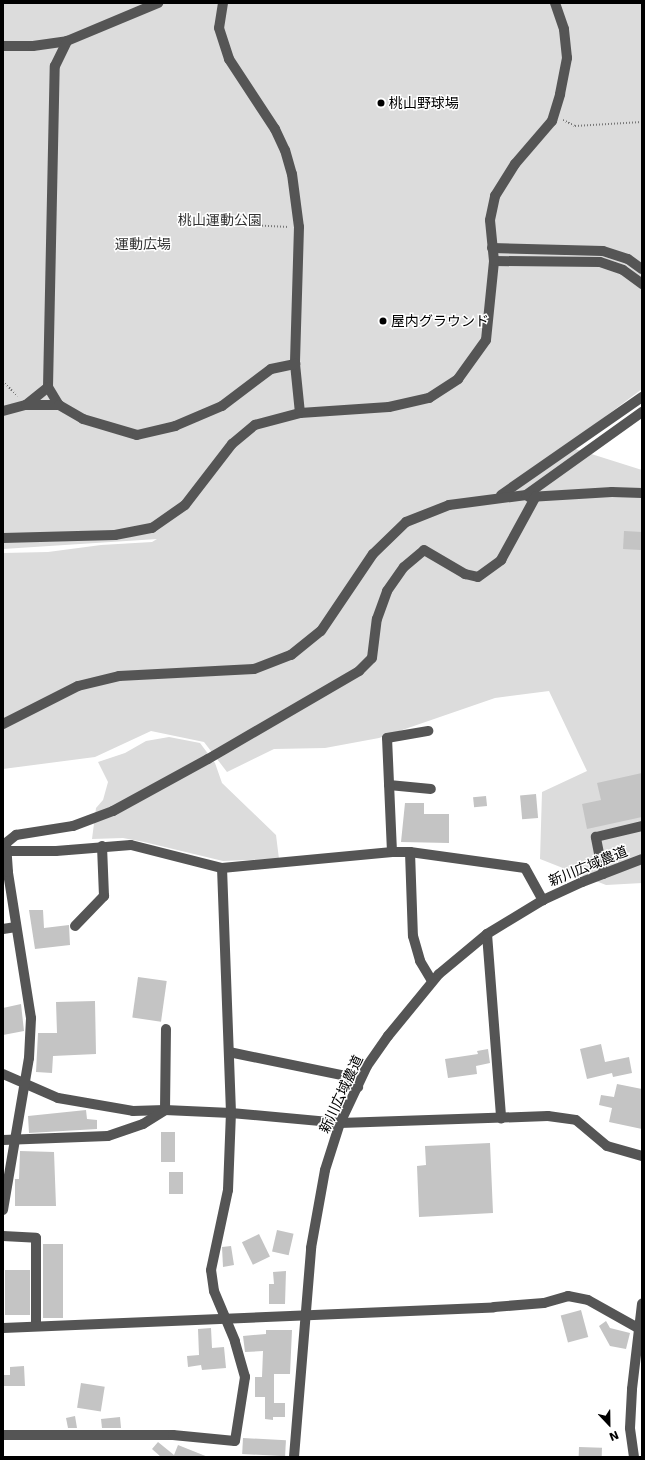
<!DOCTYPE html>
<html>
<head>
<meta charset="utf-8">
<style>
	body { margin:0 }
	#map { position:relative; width:645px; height:1460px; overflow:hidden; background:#fff; font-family:"DejaVu Sans","Noto Sans JP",sans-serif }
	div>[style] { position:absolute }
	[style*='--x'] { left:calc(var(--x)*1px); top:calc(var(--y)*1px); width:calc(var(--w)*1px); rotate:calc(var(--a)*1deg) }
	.green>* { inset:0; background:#dcdcdc }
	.building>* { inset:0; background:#c4c4c4; transform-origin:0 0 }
	.path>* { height:2px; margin-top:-1px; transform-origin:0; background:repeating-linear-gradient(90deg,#777 0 1px,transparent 0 3px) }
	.minor>* { height:10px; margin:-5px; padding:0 5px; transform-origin:5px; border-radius:5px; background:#555 }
	.dots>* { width:11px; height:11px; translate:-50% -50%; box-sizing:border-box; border:2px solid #fff; border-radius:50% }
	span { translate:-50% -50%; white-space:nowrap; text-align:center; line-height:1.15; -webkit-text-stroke:3px #fff; paint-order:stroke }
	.poi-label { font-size:14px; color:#000 }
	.left { translate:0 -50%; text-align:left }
	.park-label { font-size:14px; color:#333 }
	.street-label { font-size:14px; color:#000 }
	.frame { position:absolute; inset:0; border:4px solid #000; pointer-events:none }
	.north { position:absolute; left:589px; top:1404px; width:40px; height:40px; -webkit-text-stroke:3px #fff; paint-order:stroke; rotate:158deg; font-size:11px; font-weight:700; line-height:16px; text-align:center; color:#000 }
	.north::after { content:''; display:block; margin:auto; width:14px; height:18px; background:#000; clip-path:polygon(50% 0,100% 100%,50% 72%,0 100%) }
</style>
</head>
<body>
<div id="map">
	<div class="green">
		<div style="clip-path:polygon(3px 3px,642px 3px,642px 389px,566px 446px,642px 470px,642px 883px,606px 885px,540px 859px,542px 792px,587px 771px,549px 691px,495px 698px,379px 738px,325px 748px,274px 749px,227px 772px,204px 742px,151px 731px,95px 757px,3px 769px,3px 553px,48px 552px,101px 545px,152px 542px,157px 539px,3px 549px)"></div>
		<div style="clip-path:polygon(169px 737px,200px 743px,215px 763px,222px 783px,276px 835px,279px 859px,223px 861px,144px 842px,123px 838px,92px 839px,96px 808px,103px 800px,108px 782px,98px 762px,125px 753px,146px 741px)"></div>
	</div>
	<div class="building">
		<div style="left:624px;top:531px;width:18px;height:18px;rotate:3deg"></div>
		<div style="clip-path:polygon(642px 773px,642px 817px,587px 829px,582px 804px,601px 800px,597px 783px)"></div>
		<div style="left:536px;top:794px;width:24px;height:16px;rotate:85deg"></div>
		<div style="left:486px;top:796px;width:10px;height:13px;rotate:84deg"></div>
		<div style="clip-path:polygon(405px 803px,424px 803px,424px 814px,449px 814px,449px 843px,401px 842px)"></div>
		<div style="clip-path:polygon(29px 910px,43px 910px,44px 928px,69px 925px,70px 945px,35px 949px)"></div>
		<div style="left:138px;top:977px;width:29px;height:41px;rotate:8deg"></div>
		<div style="clip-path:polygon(95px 1001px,96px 1054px,53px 1056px,52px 1073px,36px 1072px,38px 1033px,57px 1033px,56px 1002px)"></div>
		<div style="clip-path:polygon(21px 1004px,24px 1031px,3px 1035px,3px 1008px)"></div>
		<div style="clip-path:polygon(601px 1044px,605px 1062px,629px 1057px,632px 1073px,613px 1077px,612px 1073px,587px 1079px,580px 1049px)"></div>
		<div style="clip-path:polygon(488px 1049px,490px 1063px,476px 1066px,477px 1074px,448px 1078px,445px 1059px,478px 1054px,477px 1051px)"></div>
		<div style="clip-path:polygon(617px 1084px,642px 1089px,642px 1129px,609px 1122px,612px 1108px,599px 1105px,601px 1095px,614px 1097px)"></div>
		<div style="clip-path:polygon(86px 1110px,87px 1119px,97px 1120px,97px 1129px,29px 1133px,28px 1116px)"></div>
		<div style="left:161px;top:1132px;width:14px;height:30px"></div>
		<div style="clip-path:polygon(490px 1143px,493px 1213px,419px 1217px,417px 1166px,426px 1165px,425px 1146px)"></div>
		<div style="clip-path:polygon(20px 1151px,54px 1152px,56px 1206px,15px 1206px,15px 1179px,19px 1179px)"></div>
		<div style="left:169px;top:1172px;width:14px;height:22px"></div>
		<div style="left:277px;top:1230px;width:17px;height:22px;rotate:13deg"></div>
		<div style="left:259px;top:1234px;width:25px;height:19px;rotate:64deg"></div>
		<div style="left:43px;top:1244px;width:20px;height:74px"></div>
		<div style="clip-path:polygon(231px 1246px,234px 1265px,223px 1267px,222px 1247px)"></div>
		<div style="left:5px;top:1270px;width:25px;height:45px"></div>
		<div style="clip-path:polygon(286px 1271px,285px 1304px,269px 1304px,269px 1284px,274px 1284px,273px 1272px)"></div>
		<div style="left:581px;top:1310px;width:28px;height:21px;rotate:75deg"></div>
		<div style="clip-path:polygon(606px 1321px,610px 1328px,630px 1333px,626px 1349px,610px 1346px,599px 1326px)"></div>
		<div style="clip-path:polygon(211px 1328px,212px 1348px,224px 1347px,226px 1368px,202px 1370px,201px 1365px,188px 1367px,187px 1356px,199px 1355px,198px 1329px)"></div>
		<div style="clip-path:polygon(266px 1330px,292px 1330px,290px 1374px,274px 1374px,274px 1403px,285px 1403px,285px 1417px,273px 1417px,273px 1420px,265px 1419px,265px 1397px,255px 1397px,255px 1377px,262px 1377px,263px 1351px,245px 1352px,243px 1336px,266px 1334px)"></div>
		<div style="clip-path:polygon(24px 1366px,25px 1386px,3px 1386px,3px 1375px,10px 1375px,10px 1367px)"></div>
		<div style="left:81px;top:1383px;width:24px;height:25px;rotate:9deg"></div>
		<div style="clip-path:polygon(75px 1416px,77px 1428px,68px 1428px,66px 1418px)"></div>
		<div style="clip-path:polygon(120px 1417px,121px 1428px,102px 1428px,101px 1419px)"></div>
		<div style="left:243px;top:1438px;width:43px;height:16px;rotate:3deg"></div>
		<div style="clip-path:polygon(158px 1442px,174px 1455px,178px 1445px,208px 1457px,161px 1457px,152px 1449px)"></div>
		<div style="left:579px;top:1447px;width:23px;height:10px;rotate:2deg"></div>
	</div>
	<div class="path">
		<div style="--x:563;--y:120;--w:13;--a:27"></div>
		<div style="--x:575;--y:126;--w:67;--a:-3.4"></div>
		<div style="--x:226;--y:224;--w:63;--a:2.7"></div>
		<div style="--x:3;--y:381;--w:21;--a:47"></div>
	</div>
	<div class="minor">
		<div style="--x:223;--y:3;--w:25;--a:99"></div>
		<div style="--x:219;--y:28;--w:33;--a:72"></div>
		<div style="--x:229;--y:59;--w:84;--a:56.7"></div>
		<div style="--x:275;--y:129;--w:23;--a:65"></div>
		<div style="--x:285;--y:150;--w:25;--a:74"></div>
		<div style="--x:292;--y:174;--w:53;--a:82.5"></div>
		<div style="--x:299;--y:227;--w:137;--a:91.7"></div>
		<div style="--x:295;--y:364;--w:49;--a:84.2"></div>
		<div style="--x:3;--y:46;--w:30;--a:0"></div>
		<div style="--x:33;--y:46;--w:34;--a:-8"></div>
		<div style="--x:67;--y:41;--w:99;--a:-22.7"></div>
		<div style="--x:492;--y:248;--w:111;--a:1.5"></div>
		<div style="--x:603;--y:251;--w:26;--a:18"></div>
		<div style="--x:628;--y:259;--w:17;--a:36"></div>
		<div style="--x:494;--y:261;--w:106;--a:0.5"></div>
		<div style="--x:600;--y:262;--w:24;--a:19"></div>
		<div style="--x:623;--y:270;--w:24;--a:36"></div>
		<div style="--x:48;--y:387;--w:321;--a:-88.8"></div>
		<div style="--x:55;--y:66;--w:28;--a:-64"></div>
		<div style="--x:26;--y:405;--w:28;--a:-39"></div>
		<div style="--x:48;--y:387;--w:21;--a:59"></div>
		<div style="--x:3;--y:411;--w:24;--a:-15"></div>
		<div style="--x:26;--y:405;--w:33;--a:0"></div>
		<div style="--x:59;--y:405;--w:28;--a:30"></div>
		<div style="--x:83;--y:419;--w:56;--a:16.5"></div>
		<div style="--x:137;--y:435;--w:39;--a:-13"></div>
		<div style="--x:175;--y:426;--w:51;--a:-23.1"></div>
		<div style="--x:222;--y:406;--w:61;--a:-37.1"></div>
		<div style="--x:271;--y:369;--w:25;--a:-12"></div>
		<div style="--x:501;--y:495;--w:172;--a:-34.8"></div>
		<div style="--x:529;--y:497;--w:83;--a:-3.4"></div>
		<div style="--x:612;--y:492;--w:30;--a:2"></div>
		<div style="--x:3;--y:538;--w:112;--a:-1.5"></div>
		<div style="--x:115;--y:535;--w:38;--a:-11"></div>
		<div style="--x:152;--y:528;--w:40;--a:-34.9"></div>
		<div style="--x:185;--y:505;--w:77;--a:-52.4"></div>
		<div style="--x:232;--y:444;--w:30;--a:-40"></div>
		<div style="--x:255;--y:425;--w:47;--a:-14.9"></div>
		<div style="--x:300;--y:413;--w:89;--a:-3.9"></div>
		<div style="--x:389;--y:407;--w:41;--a:-12.7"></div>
		<div style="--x:429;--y:398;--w:35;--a:-33"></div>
		<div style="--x:458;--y:379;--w:48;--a:-54.3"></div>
		<div style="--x:486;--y:340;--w:79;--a:-84.2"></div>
		<div style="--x:494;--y:261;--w:41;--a:-95.6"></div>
		<div style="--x:490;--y:220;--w:25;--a:-78"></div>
		<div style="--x:495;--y:196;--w:38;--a:-58"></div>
		<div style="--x:515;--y:164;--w:57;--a:-49.3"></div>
		<div style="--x:552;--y:121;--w:28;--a:-73"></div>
		<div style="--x:560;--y:94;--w:37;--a:-79"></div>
		<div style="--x:567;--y:58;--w:29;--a:-96"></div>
		<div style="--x:564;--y:29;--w:28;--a:-109"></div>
		<div style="--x:3;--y:724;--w:84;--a:-26.9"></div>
		<div style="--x:78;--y:686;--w:42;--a:-13.7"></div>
		<div style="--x:119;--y:676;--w:135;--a:-3"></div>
		<div style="--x:254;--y:669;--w:40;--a:-21"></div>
		<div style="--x:291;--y:655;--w:38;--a:-39"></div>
		<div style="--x:321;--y:631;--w:93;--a:-56"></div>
		<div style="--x:373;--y:554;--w:46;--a:-44.1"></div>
		<div style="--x:406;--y:522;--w:46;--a:-21.6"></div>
		<div style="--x:449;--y:505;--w:78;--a:-7.4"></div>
		<div style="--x:526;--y:495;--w:143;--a:-35.6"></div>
		<div style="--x:389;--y:785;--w:42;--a:5.4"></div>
		<div style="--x:6;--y:851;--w:50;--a:0"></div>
		<div style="--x:56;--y:851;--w:75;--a:-4.6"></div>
		<div style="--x:131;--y:845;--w:94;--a:14.2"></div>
		<div style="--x:222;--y:868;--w:171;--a:-5.4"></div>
		<div style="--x:392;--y:852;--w:18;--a:0"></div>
		<div style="--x:410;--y:852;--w:116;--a:7.9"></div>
		<div style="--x:525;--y:868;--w:37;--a:61"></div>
		<div style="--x:392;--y:852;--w:114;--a:-92.5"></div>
		<div style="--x:387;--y:738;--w:42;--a:-9.7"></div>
		<div style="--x:410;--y:852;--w:84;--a:88"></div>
		<div style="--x:413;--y:936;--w:26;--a:74"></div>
		<div style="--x:420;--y:961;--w:23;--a:59"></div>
		<div style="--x:603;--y:874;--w:38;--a:-101"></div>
		<div style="--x:596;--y:837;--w:47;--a:-13.4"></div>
		<div style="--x:75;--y:926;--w:42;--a:-46"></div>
		<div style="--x:104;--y:896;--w:50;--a:-92.3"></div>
		<div style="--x:3;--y:929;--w:13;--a:-9"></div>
		<div style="--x:487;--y:934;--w:185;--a:85.6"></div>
		<div style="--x:229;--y:1052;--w:114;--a:11.6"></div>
		<div style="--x:341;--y:1075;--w:21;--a:35"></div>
		<div style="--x:3;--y:1074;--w:60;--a:23.6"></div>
		<div style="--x:58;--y:1098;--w:76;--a:9.8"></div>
		<div style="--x:133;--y:1111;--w:32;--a:-2"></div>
		<div style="--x:165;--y:1110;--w:66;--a:2.6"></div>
		<div style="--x:231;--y:1113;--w:109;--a:5.2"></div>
		<div style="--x:340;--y:1123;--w:208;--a:-1.9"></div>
		<div style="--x:548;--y:1116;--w:28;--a:8"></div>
		<div style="--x:576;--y:1120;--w:40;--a:40"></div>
		<div style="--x:607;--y:1146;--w:36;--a:16"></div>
		<div style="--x:3;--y:1140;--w:105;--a:-2.2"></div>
		<div style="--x:108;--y:1136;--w:37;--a:-19"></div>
		<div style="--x:143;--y:1124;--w:26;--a:-32"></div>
		<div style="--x:165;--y:1110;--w:81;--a:-89.3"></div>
		<div style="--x:3;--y:1210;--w:154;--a:-80.3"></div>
		<div style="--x:29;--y:1058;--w:40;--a:-87.1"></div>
		<div style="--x:31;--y:1018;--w:148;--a:-99"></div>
		<div style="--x:8;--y:872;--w:29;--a:-94"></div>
		<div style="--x:6;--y:843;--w:13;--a:-39"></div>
		<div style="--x:16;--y:835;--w:58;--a:-9"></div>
		<div style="--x:73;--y:826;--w:43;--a:-20.6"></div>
		<div style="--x:113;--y:811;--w:108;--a:-28.7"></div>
		<div style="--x:208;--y:759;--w:175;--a:-30.2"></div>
		<div style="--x:359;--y:671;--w:18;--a:-45"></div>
		<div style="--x:372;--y:658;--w:39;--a:-83"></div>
		<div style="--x:377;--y:619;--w:30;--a:-70"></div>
		<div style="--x:387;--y:591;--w:29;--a:-55"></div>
		<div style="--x:404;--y:567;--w:26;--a:-40"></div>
		<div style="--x:424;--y:550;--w:48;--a:30.3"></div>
		<div style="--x:465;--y:574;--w:13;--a:13"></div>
		<div style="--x:478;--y:577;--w:29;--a:-36"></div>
		<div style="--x:501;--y:560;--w:73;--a:-61.3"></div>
		<div style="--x:3;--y:1236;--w:33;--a:3"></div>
		<div style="--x:36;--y:1238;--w:88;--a:90"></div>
		<div style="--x:3;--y:1328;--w:491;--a:-2.4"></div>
		<div style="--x:494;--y:1307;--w:50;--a:-4.6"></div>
		<div style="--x:544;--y:1303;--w:25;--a:-16"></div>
		<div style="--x:568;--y:1296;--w:20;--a:11"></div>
		<div style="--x:588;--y:1300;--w:57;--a:29.2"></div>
		<div style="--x:3;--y:1435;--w:170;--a:0"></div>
		<div style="--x:173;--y:1435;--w:62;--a:5.5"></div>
		<div style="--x:235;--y:1441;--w:65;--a:-81.1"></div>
		<div style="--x:245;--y:1377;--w:37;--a:-106"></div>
		<div style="--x:235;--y:1341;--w:54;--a:-112.8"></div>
		<div style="--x:214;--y:1291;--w:21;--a:-98"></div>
		<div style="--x:211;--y:1270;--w:82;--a:-78"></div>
		<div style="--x:228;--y:1190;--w:77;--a:-87.8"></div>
		<div style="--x:231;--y:1113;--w:245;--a:-92.1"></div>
		<div style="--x:294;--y:1457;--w:210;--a:-85.3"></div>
		<div style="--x:311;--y:1248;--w:79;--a:-79.8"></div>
		<div style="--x:325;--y:1170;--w:49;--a:-72.3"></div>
		<div style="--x:340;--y:1123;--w:63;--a:-64.7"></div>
		<div style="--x:367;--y:1066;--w:37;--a:-55"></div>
		<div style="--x:388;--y:1036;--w:80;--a:-50.6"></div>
		<div style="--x:439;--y:974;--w:62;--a:-39.8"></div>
		<div style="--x:487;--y:934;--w:66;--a:-31.3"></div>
		<div style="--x:543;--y:900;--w:43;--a:-24.8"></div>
		<div style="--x:582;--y:882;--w:64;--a:-21"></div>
		<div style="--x:634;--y:1457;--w:29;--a:-98"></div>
		<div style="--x:630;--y:1428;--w:39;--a:-87"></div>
		<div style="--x:632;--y:1389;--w:86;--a:-83.3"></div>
	</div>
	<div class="dots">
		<div style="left:381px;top:103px;background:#000"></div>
		<div style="left:383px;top:321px;background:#000"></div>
	</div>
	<div class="poi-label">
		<span class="left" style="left:389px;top:103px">桃山野球場</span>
		<span class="left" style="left:391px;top:321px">屋内グラウンド</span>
	</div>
	<div class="park-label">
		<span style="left:220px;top:220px">桃山運動公園</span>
		<span style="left:143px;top:244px">運動広場</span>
	</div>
	<div class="street-label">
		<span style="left:588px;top:866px;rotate:-22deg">新川広域農道</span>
		<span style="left:341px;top:1094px;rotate:-65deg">新川広域農道</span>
	</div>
	<div class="frame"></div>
	<div class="north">N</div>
</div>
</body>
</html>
